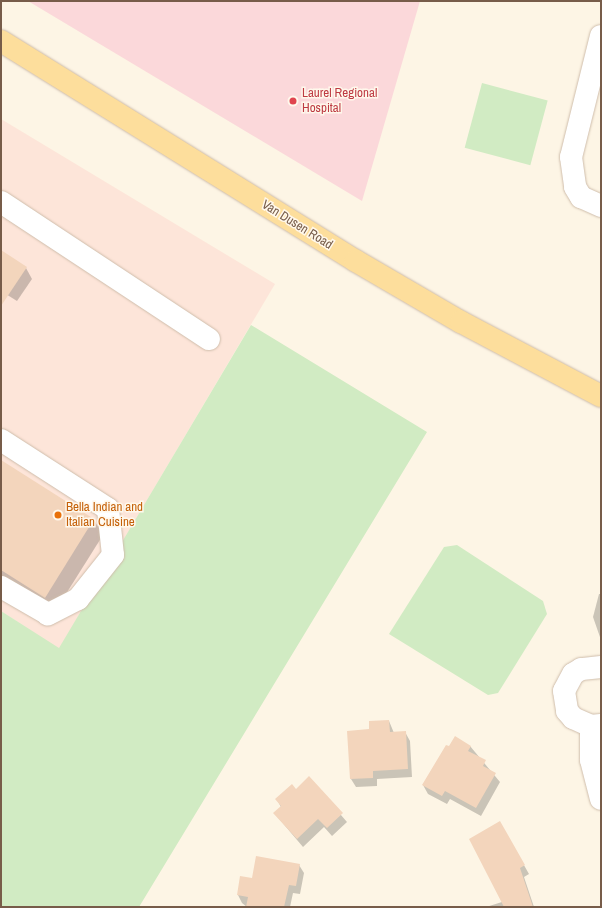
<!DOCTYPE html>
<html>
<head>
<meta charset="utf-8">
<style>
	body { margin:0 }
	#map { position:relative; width:602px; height:908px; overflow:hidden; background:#fdf5e5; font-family:"Archivo Narrow",sans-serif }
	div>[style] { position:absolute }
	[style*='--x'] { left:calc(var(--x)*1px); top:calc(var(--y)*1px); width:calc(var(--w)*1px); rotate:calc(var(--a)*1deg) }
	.commercial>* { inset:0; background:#fde5d9 }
	.medical>* { inset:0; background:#fbd8da }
	.green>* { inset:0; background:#d1ebc3; transform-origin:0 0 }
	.shadow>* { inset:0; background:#0003 }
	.building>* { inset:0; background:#f3d5bc }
	.roads { filter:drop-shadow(0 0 1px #cfbdab) drop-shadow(0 0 1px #cfbdab) }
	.minor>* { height:22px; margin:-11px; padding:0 11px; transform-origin:11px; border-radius:11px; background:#fff }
	.major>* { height:22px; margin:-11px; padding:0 11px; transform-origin:11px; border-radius:11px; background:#fdde9c }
	.dots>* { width:11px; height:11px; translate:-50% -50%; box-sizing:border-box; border:2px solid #fff8ec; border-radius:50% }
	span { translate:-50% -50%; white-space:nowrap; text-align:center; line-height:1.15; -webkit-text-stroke:3px #fff8ec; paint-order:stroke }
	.health-label { font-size:13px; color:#be3a42 }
	.left { translate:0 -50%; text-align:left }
	.street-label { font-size:13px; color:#775c49 }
	.food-label { font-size:13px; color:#c56008 }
	.frame { position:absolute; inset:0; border:2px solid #775c49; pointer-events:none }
</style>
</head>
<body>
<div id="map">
	<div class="commercial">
		<div style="clip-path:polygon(1px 119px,275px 284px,59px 649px,1px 611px)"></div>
	</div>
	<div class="medical">
		<div style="clip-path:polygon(28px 1px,420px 1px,362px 201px)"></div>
	</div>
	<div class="green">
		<div style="left:482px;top:83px;width:68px;height:67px;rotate:15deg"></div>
		<div style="clip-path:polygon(251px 325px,427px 432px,139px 907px,1px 907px,1px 611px,59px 648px)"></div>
		<div style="clip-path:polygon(457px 545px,543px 601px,547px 614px,498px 693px,488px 695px,389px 634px,444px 547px)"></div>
	</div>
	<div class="shadow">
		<div style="clip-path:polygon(1px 252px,26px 268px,32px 279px,17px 301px,1px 291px)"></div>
		<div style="clip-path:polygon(1px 461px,94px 520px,103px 535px,54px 613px,1px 580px)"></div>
		<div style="clip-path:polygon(599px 594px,601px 594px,601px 640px,593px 617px)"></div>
		<div style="clip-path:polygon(389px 721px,394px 733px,405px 732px,410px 741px,412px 777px,377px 779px,377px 786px,356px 787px,351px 779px,370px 730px)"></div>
		<div style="clip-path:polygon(470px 746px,500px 782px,481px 816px,450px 799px,447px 804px,428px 794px,423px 785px)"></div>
		<div style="clip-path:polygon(309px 778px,347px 822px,332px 836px,324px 827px,303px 847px,275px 814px,281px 807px,277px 800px,296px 790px)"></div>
		<div style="clip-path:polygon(500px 823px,529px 874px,524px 877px,534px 907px,486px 907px,502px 902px)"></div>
		<div style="clip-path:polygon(299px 865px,304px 873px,300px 894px,293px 893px,290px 907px,247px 907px,242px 903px,238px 895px,253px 879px)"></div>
	</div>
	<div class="building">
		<div style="clip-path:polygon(1px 250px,27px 267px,1px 306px)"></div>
		<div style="clip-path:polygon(1px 460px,94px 519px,45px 598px,1px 570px)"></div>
		<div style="clip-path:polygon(389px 720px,390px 732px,406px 731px,408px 769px,373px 771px,373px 778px,350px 779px,347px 731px,369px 729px,369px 721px)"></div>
		<div style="clip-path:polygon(455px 736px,471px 746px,468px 751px,486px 760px,483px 766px,496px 773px,476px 808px,445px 791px,442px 796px,422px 785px,446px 745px,449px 746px)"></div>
		<div style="clip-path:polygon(309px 776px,343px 813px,327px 828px,318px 819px,297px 839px,273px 813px,281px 806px,275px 799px,292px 784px,296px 789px)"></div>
		<div style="clip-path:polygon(500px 821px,525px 865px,520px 868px,533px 907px,504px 907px,469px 839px)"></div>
		<div style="clip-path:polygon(256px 856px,300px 864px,296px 886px,289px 885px,284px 907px,246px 907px,248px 897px,237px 895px,240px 876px,252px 878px)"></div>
	</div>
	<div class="roads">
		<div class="minor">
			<div style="--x:601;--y:36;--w:125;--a:103.9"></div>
			<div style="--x:571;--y:157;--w:30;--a:82"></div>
			<div style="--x:575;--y:187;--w:12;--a:59"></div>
			<div style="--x:581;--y:197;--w:22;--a:24"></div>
			<div style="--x:1;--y:202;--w:249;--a:33.4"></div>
			<div style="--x:1;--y:440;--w:127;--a:32.8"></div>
			<div style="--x:108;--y:509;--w:46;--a:83.8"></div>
			<div style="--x:113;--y:555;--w:56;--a:128.5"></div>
			<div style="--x:78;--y:599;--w:34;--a:153"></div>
			<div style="--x:48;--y:614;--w:54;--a:-150.1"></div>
			<div style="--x:601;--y:667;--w:20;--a:174"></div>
			<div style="--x:581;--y:669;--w:9;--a:148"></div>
			<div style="--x:573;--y:674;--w:19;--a:118"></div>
			<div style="--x:564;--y:691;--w:20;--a:81"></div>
			<div style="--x:567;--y:711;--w:9;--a:49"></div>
			<div style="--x:573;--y:718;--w:20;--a:24"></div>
			<div style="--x:591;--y:726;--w:10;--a:-6"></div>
			<div style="--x:591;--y:726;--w:34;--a:90"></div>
			<div style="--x:591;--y:760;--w:40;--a:75.6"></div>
		</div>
		<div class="major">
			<div style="--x:1;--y:41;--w:418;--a:31.8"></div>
			<div style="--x:356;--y:261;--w:121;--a:30.2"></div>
			<div style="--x:461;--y:322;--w:158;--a:27.9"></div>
		</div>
	</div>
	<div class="dots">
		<div style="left:293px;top:101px;background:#e0444e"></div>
		<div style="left:58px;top:515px;background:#e8710a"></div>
	</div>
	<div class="health-label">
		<span class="left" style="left:302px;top:101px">Laurel Regional<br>Hospital</span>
	</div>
	<div class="street-label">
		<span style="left:297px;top:225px;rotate:32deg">Van Dusen Road</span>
	</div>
	<div class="food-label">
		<span class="left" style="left:66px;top:515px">Bella Indian and<br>Italian Cuisine</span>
	</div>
	<div class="frame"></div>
</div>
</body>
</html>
